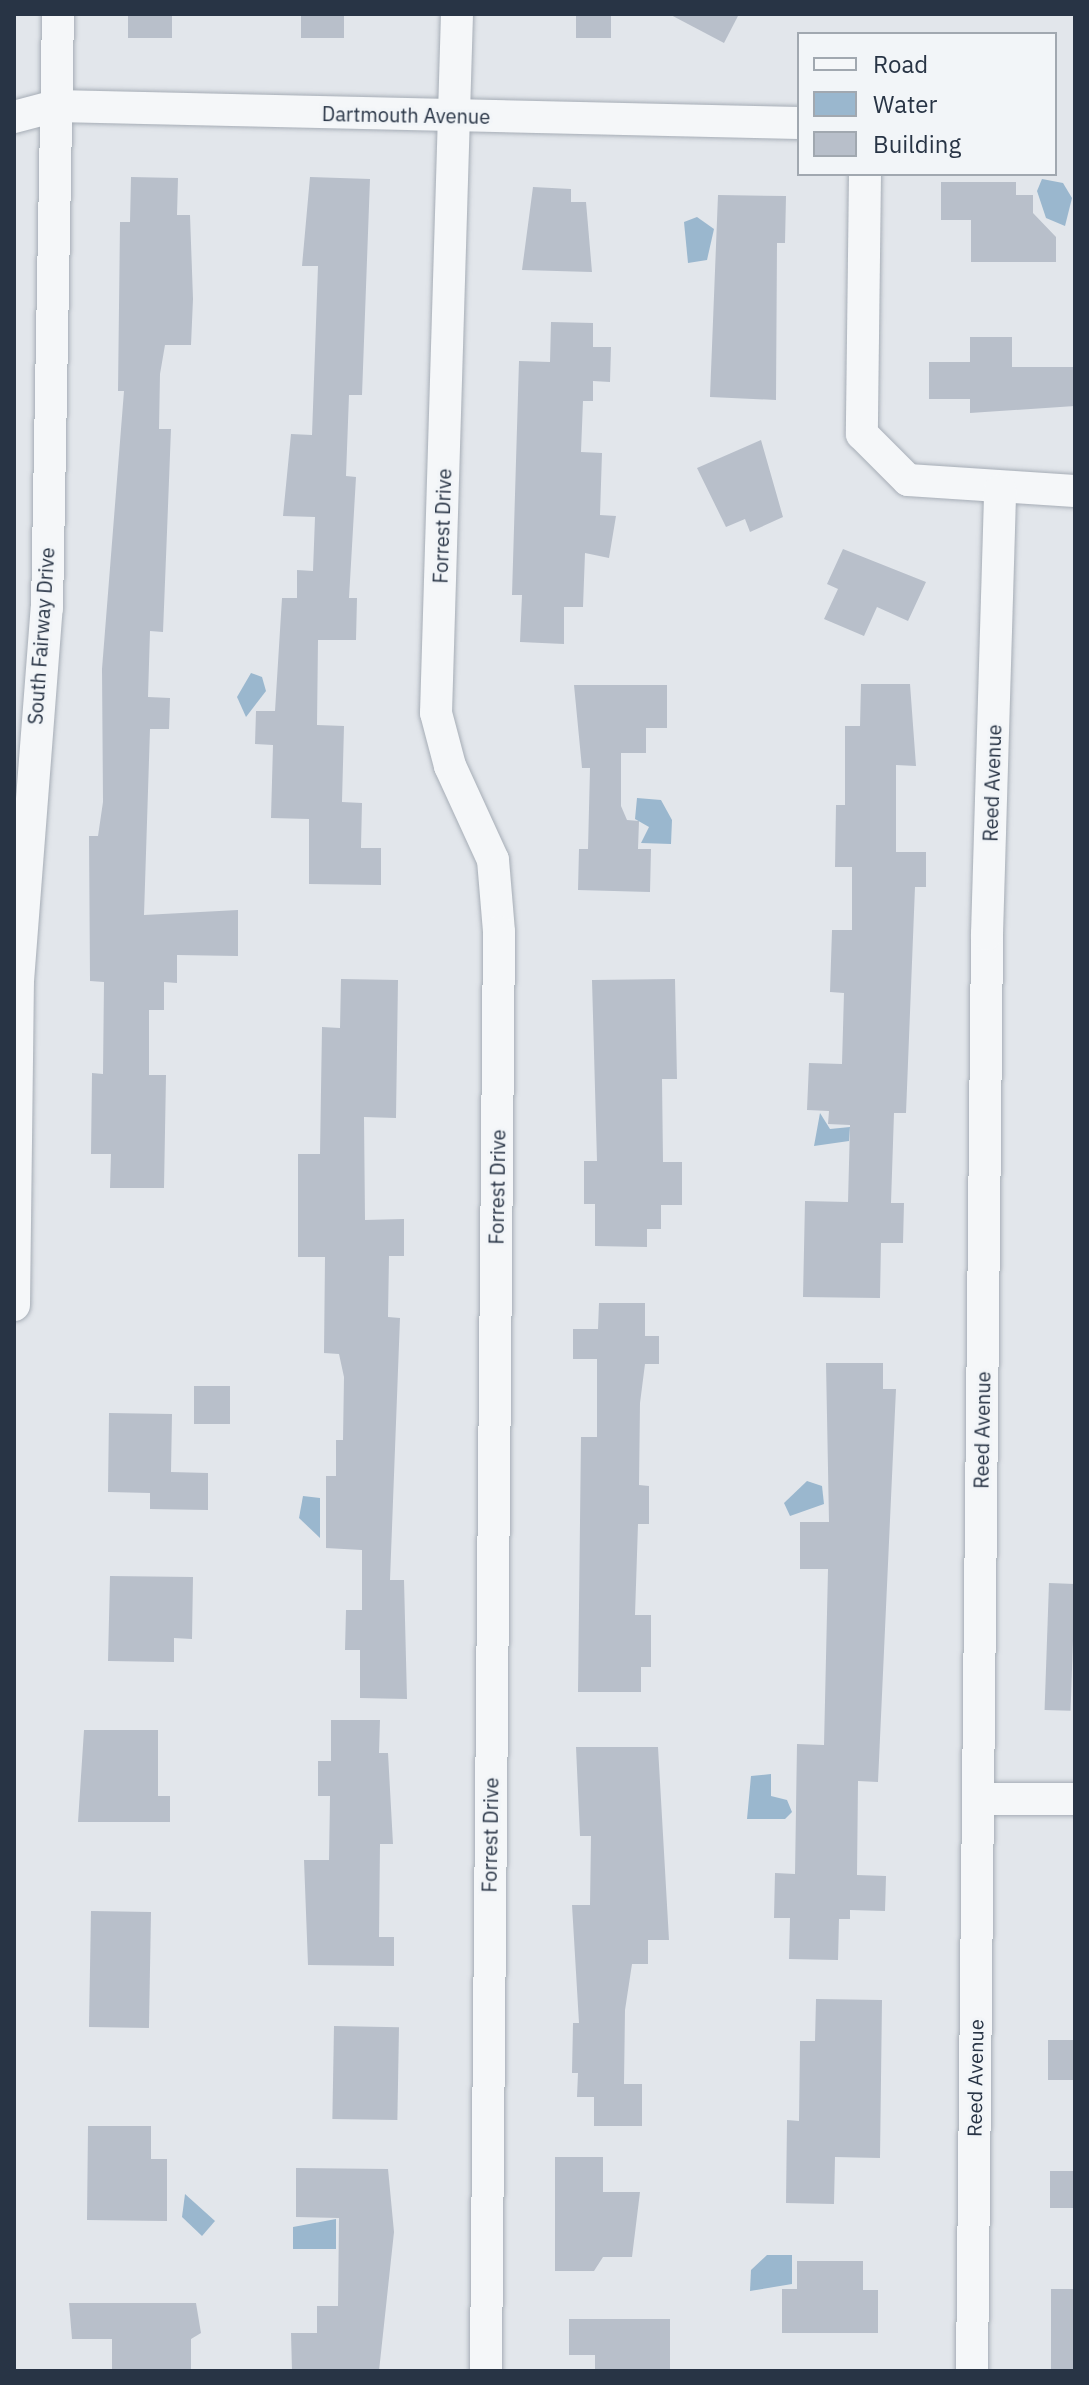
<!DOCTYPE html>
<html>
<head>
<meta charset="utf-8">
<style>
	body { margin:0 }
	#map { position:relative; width:1089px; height:2385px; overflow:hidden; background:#e2e6eb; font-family:"IBM Plex Sans",sans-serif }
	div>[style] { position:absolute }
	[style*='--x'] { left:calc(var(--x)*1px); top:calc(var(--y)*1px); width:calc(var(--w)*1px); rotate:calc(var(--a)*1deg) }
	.water>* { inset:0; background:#9ab7ce }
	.building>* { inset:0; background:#b8bfca; transform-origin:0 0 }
	.roads { filter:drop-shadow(0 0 2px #a6adb6) drop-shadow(0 0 2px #a6adb6) }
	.minor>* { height:32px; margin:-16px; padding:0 16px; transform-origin:16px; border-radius:16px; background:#f5f7f9 }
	span { translate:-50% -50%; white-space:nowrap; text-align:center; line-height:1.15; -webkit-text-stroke:6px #f2f5f8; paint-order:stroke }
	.street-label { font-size:20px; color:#283445 }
	.frame { position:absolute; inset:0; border:16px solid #283445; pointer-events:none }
	.legend { position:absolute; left:797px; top:32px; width:260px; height:144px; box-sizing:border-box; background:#f2f5f8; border:2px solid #a1a8b0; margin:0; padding:10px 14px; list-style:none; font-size:24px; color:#283445 }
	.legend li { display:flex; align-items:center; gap:16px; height:40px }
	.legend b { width:40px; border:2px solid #a1a8b0 }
</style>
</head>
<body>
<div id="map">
	<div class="water">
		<div style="clip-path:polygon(1042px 179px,1063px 183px,1072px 198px,1065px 226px,1046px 218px,1037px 191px)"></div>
		<div style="clip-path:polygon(697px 217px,714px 229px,707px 260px,688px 263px,684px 222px)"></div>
		<div style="clip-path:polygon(251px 673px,262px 677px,266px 691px,246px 717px,237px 697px)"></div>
		<div style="clip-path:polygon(637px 798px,661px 800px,672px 820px,671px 844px,641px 843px,649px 827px,635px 819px)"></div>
		<div style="clip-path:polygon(820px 1113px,830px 1129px,850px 1127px,849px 1141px,814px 1146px)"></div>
		<div style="clip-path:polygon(807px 1481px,822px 1486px,824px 1504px,790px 1516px,784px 1503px)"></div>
		<div style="clip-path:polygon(303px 1496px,320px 1498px,320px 1538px,299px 1518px)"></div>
		<div style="clip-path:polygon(771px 1774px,771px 1796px,787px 1800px,792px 1812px,785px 1819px,747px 1819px,751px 1776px)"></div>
		<div style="clip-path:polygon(185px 2194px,215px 2221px,202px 2236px,182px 2217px)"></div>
		<div style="clip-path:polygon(336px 2219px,336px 2249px,293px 2249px,293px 2227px)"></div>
		<div style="clip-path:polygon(767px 2255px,792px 2255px,792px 2284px,750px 2291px,751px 2270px)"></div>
	</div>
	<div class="building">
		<div style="left:128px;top:14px;width:44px;height:24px"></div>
		<div style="left:301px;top:14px;width:43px;height:24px"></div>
		<div style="left:576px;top:14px;width:35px;height:24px"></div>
		<div style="clip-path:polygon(669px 14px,739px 14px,724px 43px)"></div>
		<div style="clip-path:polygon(131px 177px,178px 178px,177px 215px,190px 215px,193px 299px,191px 345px,165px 345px,160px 374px,159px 429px,171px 429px,167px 532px,163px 632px,150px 631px,148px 697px,170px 698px,169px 729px,150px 729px,144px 915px,238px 910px,238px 956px,177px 955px,177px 983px,164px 982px,164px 1010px,149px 1010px,149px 1075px,166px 1075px,164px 1188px,110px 1188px,111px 1154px,91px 1154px,92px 1073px,103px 1074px,104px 982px,90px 981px,89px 836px,98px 836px,103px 802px,102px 669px,124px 391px,118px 391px,120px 222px,130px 222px)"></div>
		<div style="clip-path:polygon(310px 177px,370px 179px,362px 395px,349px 395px,346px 476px,356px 477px,349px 598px,357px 598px,356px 640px,318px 640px,317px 725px,344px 726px,342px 802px,362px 803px,361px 848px,381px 848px,381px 885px,309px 884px,309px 819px,271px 818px,273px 745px,255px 744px,256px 711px,275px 711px,282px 598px,297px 598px,297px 570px,313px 571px,315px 517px,283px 516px,291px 434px,312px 435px,318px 266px,302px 266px)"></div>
		<div style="clip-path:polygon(941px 182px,1016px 182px,1016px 195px,1033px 195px,1033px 213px,1056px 237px,1056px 262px,971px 262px,971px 220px,941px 220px)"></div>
		<div style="clip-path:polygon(533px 187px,571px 189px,571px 202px,586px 202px,592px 272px,522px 270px)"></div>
		<div style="clip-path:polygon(718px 195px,786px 196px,785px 243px,777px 243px,776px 400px,710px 397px)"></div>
		<div style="clip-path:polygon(551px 322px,593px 323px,593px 347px,611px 347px,610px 382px,593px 381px,593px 401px,583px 401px,581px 452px,602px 453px,600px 515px,616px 516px,609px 558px,585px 553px,583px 607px,564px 607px,564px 644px,520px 642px,522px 595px,512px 595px,519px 361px,550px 362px)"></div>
		<div style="clip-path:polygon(970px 337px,1012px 337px,1012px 367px,1075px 367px,1075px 406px,970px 413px,970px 399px,929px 399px,929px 362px,970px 362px)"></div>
		<div style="clip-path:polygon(761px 440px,783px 517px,750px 532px,745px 519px,726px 527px,697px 468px)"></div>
		<div style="clip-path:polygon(843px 549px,926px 582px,908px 621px,877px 607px,864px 636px,824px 619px,838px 589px,827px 584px)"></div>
		<div style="clip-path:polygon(861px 684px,910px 684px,916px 766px,896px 765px,896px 852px,926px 852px,926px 887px,915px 887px,906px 1113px,894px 1113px,891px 1203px,904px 1203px,903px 1243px,881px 1243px,880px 1298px,803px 1297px,805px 1201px,848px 1202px,850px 1125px,828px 1124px,829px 1111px,807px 1110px,809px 1063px,842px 1064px,844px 993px,830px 992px,832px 930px,852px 930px,852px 867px,835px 867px,836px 805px,845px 805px,845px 726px,860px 726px)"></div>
		<div style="clip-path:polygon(574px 685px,667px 685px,667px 728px,646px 728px,646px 753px,621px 753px,621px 806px,627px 820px,639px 821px,638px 849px,651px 849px,650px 892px,578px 890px,579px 849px,588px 849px,590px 768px,582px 768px)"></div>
		<div style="clip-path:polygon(341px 979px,398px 980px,396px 1118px,364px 1117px,365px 1220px,404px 1219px,404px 1256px,389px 1256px,388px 1317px,400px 1318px,390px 1580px,404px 1580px,407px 1699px,360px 1698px,360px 1650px,345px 1650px,346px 1610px,362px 1610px,362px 1550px,326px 1548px,326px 1476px,336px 1476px,336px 1440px,343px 1440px,344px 1377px,339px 1354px,324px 1353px,325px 1257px,298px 1257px,298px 1154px,320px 1154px,322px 1027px,340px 1028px)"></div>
		<div style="clip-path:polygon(675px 979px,677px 1079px,662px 1079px,663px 1162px,682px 1162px,682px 1205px,661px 1205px,661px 1229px,647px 1229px,647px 1247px,595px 1246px,595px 1204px,584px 1204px,584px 1161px,597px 1161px,592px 980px)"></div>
		<div style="clip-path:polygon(599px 1303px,645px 1303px,645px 1336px,659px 1336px,659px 1364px,645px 1364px,640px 1403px,639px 1485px,649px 1486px,649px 1524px,638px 1524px,635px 1615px,651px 1615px,651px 1667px,641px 1667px,641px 1692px,578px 1692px,581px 1437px,597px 1437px,597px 1359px,573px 1359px,573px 1329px,598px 1329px)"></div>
		<div style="clip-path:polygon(826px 1363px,883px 1363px,883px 1389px,896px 1389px,878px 1782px,858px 1781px,857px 1875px,886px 1876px,885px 1911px,850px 1910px,850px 1919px,839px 1919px,838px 1960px,789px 1959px,790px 1918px,774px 1918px,775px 1873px,795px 1874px,797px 1744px,824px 1745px,828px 1569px,800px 1569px,800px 1522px,829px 1522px)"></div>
		<div style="left:194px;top:1386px;width:36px;height:38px"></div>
		<div style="clip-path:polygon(109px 1413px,172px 1414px,171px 1472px,208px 1473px,208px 1510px,150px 1509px,150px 1493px,108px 1492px)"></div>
		<div style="clip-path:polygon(110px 1576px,193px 1577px,192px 1639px,174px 1638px,174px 1662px,108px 1661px)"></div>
		<div style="left:1049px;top:1583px;width:26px;height:127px;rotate:2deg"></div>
		<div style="clip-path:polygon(331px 1720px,380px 1720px,379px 1753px,388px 1753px,393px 1844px,380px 1844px,379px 1937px,394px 1937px,394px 1966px,308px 1965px,304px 1860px,329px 1860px,330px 1796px,318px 1796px,318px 1761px,331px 1761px)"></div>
		<div style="clip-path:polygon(84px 1730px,158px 1730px,158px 1796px,170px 1796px,170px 1822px,78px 1822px)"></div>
		<div style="clip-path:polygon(576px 1747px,658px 1747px,669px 1940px,648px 1940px,648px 1964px,632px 1964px,625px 2010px,624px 2084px,642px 2084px,642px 2126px,594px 2126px,594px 2097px,577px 2097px,578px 2073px,572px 2073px,573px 2023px,579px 2023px,572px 1905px,590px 1905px,591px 1836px,580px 1836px)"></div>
		<div style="left:91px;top:1911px;width:60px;height:116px;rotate:1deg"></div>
		<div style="clip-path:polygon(816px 1999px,882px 2000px,880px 2158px,835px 2157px,834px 2204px,786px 2203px,787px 2120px,799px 2121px,800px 2041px,815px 2041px)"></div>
		<div style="left:334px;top:2026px;width:65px;height:93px;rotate:1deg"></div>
		<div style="left:1048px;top:2040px;width:27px;height:40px"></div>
		<div style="clip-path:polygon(88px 2126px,151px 2126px,151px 2159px,167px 2159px,167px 2221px,87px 2220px)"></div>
		<div style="clip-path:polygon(555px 2157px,603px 2157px,603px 2192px,640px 2192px,632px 2257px,603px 2257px,594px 2271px,555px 2271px)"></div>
		<div style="clip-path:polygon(296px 2168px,388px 2169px,394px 2232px,379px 2371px,292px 2371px,291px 2333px,317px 2333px,317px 2306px,338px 2306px,339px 2218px,296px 2217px)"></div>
		<div style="left:1050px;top:2171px;width:25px;height:37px"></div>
		<div style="clip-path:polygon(797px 2261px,863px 2261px,863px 2290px,878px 2290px,878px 2333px,782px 2333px,782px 2289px,797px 2289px)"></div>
		<div style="left:1051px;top:2289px;width:24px;height:82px"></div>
		<div style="clip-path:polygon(69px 2303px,196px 2303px,201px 2333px,191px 2339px,191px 2371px,112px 2371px,112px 2339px,72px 2339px)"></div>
		<div style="clip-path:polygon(569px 2319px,670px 2319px,670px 2371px,595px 2371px,595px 2355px,569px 2355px)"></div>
	</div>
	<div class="roads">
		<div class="minor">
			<div style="--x:457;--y:14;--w:699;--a:91.72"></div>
			<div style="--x:436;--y:713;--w:55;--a:75.2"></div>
			<div style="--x:450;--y:766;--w:103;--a:65.4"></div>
			<div style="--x:493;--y:860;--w:72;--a:85.2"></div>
			<div style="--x:499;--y:932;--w:1439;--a:90.52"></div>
			<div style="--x:14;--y:117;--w:43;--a:-14.7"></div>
			<div style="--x:56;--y:106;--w:743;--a:1.31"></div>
			<div style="--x:865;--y:174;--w:260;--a:90.7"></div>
			<div style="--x:862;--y:434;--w:65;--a:45"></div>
			<div style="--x:908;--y:480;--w:167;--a:3.8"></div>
			<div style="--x:14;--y:1305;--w:324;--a:-89.3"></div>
			<div style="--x:18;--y:981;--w:374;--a:-85.6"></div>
			<div style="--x:47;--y:608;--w:594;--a:-88.94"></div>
			<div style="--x:978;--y:1799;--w:97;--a:0"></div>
			<div style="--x:972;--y:2371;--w:1437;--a:-89.4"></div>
			<div style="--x:987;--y:934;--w:444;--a:-88.3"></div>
		</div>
	</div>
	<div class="street-label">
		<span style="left:406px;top:115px;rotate:1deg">Dartmouth Avenue</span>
		<span style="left:442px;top:526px;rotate:-88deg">Forrest Drive</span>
		<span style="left:41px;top:636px;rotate:-86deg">South Fairway Drive</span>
		<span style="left:992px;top:783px;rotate:-88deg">Reed Avenue</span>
		<span style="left:497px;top:1187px;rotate:-89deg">Forrest Drive</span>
		<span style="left:982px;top:1430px;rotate:-89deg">Reed Avenue</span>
		<span style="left:490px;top:1835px;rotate:-89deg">Forrest Drive</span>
		<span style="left:975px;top:2078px;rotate:-89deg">Reed Avenue</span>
	</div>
	<div class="frame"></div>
	<ul class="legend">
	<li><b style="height:10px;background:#f5f7f9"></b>Road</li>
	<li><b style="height:22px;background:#9ab7ce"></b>Water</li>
	<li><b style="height:22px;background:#b8bfca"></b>Building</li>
	</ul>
</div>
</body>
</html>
